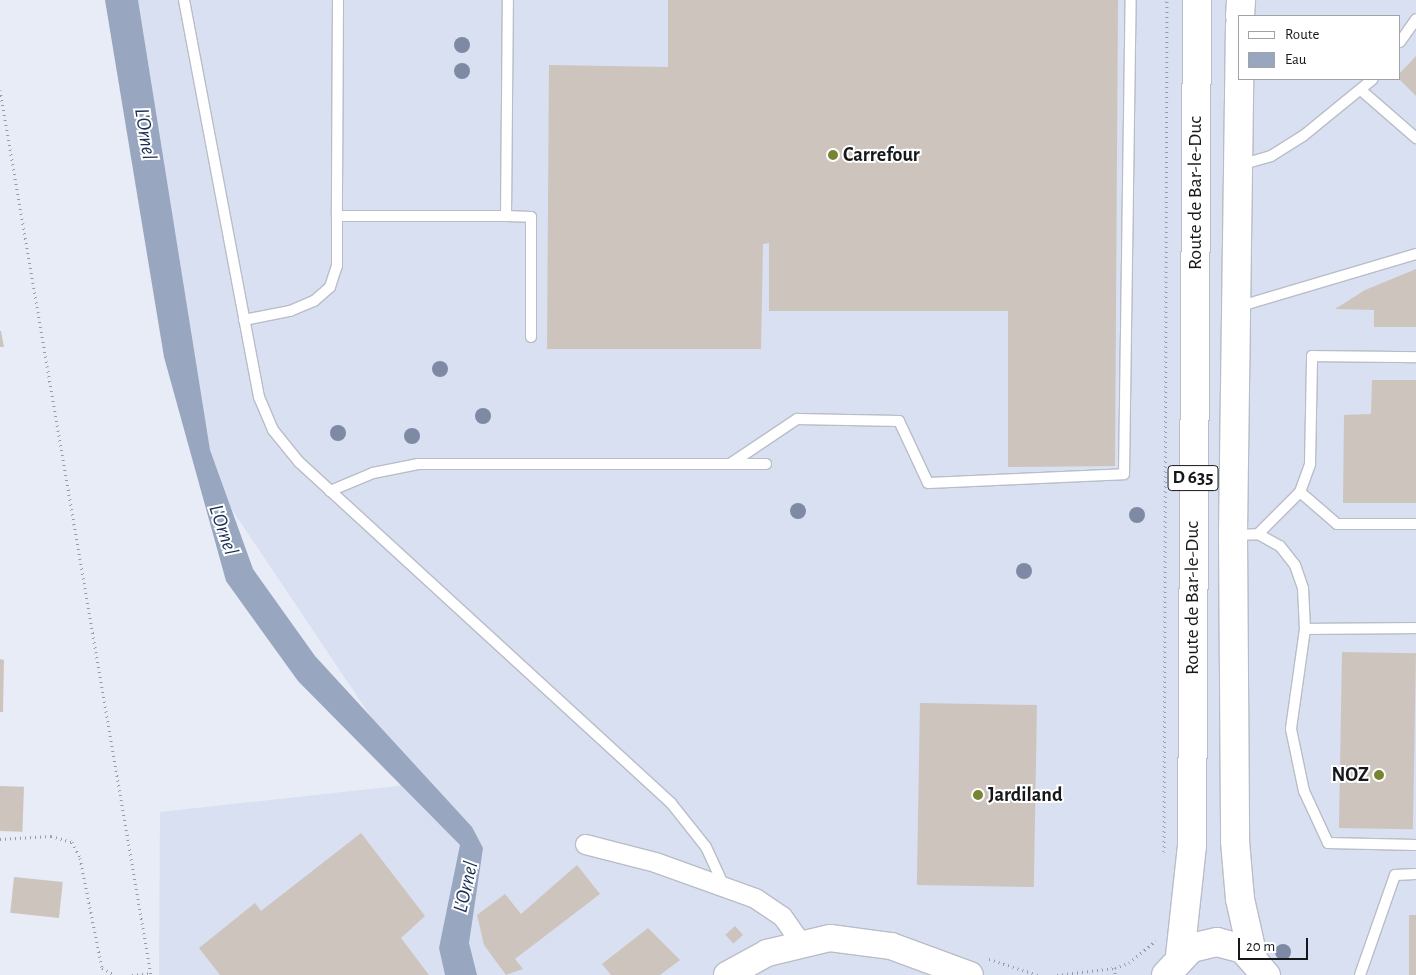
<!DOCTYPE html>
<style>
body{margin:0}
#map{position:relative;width:1416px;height:975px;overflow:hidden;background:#e7ecf6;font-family:"Alegreya Sans",sans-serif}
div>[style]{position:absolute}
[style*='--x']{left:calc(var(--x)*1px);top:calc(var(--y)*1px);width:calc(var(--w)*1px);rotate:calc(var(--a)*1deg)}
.built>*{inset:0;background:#d8e0f1}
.water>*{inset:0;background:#98a6c0}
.building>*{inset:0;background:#cdc4bd;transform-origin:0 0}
.path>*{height:3px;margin-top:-1.5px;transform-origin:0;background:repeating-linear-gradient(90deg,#979ba2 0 1px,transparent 0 5px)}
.roads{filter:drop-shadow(1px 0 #b9bdc7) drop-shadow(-1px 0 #b9bdc7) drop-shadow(0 1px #b9bdc7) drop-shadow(0 -1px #b9bdc7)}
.lane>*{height:10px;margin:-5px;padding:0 5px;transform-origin:5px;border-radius:5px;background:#fff}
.street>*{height:19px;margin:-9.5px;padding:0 9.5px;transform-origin:9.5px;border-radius:9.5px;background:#fff}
.secondary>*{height:26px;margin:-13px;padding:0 13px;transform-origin:13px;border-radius:13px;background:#fff}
.primary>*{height:28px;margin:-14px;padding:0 14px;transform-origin:14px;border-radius:14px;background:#fff}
.trees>*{width:16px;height:16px;margin:-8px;border-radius:50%;background:#7e8aa4}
.dots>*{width:14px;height:14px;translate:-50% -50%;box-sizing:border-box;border:2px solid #fff;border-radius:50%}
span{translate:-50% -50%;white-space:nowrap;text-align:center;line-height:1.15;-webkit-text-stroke:4px #fff;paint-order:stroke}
.shield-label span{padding:1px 4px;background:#fff;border:1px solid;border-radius:4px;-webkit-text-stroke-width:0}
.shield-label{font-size:19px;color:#16181b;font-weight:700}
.poi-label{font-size:20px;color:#16181b;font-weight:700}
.left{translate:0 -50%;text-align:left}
.right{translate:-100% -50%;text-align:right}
.street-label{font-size:20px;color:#16181b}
.water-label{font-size:21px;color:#1b2f53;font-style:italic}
.legend{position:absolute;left:1238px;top:15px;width:162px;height:65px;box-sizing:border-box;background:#fff;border:1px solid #a2a3a4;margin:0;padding:6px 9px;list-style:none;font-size:15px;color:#16181b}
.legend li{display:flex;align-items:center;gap:10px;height:25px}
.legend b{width:25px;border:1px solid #a2a3a4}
.scale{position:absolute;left:1238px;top:938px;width:70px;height:22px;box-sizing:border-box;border:2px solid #16181b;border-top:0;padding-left:6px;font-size:15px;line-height:18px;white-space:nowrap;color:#16181b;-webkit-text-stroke:4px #fff;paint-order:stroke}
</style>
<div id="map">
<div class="built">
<i style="clip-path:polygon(evenodd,113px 0,1416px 0,1416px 975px,159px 975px,160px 812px,416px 784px,200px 462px,113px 0,1240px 16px,1400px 16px,1400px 79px,1240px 79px,1240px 16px)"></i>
</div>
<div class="water">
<i style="clip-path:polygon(105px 0,138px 0,210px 450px,253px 569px,315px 656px,472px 827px,483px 848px,469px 943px,477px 975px,445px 975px,439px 948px,460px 845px,298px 681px,226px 581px,164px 357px)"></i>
</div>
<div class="building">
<i style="clip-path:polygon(668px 0,1118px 0,1115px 466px,1008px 467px,1008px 311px,769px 311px,769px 243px,763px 244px,761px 349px,547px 349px,549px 65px,668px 67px)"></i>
<i style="clip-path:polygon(1416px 56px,1416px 96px,1400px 80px,1400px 73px)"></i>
<i style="clip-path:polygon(1416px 269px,1416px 327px,1374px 327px,1374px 310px,1335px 309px,1365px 290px)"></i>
<i style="clip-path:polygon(0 331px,1px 331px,4px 347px,0 347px)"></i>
<i style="clip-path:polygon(1372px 380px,1416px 380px,1416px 503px,1343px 503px,1344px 415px,1371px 414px)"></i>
<i style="left:1342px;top:652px;width:74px;height:176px;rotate:1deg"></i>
<i style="clip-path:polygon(0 659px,4px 660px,3px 712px,0 712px)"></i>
<i style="left:920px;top:703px;width:117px;height:182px;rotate:1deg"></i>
<i style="left:0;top:786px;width:24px;height:45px;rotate:2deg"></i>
<i style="clip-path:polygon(361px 833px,425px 916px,401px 938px,429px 975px,220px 975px,199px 948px,255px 903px,261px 911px)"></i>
<i style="clip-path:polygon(577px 865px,600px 894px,515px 959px,523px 969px,506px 975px,484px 945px,477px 915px,505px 894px,521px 914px)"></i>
<i style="left:14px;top:877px;width:49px;height:36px;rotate:6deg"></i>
<i style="left:1409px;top:915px;width:7px;height:60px"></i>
<i style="left:735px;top:926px;width:12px;height:13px;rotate:48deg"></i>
<i style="clip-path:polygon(648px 928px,680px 960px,660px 975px,611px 975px,602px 964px)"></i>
</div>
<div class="path">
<i style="--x:0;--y:90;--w:898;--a:80.32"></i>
<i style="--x:0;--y:839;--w:51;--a:-3.4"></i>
<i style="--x:51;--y:836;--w:22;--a:16"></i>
<i style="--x:72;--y:842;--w:18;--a:63"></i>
<i style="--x:80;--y:858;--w:112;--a:78.7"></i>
<i style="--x:102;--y:968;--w:15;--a:28"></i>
<i style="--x:1164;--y:852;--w:852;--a:-89.8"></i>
<i style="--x:989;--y:959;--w:52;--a:18.1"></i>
<i style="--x:1115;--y:968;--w:7;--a:90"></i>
<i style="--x:132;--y:975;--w:18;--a:-6"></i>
<i style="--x:1057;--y:975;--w:58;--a:-6.9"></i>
<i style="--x:1115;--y:968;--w:15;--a:-20"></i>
<i style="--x:1129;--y:963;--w:35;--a:-40"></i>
</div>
<div class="roads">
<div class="lane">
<i style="--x:184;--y:0;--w:404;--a:79.3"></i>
<i style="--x:259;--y:397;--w:36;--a:67"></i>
<i style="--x:273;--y:430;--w:41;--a:50.9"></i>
<i style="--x:299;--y:462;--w:505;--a:42.51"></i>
<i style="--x:671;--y:803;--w:56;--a:51.5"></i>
<i style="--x:706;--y:847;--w:43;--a:65.2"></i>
<i style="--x:338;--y:0;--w:216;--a:90.3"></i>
<i style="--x:337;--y:216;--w:169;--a:0"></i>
<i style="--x:506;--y:216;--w:216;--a:-89.5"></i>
<i style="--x:1400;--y:42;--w:28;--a:-55"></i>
<i style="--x:1362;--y:91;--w:72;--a:41"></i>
<i style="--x:1240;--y:165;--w:32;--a:-16"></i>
<i style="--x:1271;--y:156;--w:38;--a:-32"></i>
<i style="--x:1303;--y:136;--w:90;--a:-39.2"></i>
<i style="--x:506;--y:216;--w:25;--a:2"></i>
<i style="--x:531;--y:217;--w:120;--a:90"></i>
<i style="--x:1237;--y:307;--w:187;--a:-16.5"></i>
<i style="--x:244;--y:320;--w:47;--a:-11.1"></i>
<i style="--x:290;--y:311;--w:26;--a:-23"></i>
<i style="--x:314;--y:301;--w:21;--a:-41"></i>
<i style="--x:330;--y:287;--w:22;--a:-72"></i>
<i style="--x:337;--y:266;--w:50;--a:-90"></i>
<i style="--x:730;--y:464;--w:81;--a:-33.9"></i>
<i style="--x:797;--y:419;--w:102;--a:1.1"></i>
<i style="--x:899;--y:421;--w:68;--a:64.9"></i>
<i style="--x:928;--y:483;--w:196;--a:-2.6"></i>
<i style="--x:1124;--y:474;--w:474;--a:-89.2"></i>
<i style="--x:330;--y:491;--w:47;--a:-22.7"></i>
<i style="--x:373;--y:473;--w:46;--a:-11.3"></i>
<i style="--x:418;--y:464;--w:348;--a:0"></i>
<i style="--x:1300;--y:492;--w:49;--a:40.9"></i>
<i style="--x:1337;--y:524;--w:79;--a:0"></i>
<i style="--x:1258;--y:534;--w:25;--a:29"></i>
<i style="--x:1280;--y:546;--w:24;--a:52"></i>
<i style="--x:1295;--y:565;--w:24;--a:71"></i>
<i style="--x:1303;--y:588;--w:41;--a:87.2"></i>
<i style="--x:1305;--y:629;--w:101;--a:98"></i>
<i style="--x:1291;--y:729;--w:63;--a:78.2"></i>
<i style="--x:1304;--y:791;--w:57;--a:65.2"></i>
<i style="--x:1328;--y:843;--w:88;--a:1.3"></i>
<i style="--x:1234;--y:535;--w:24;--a:-2"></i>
<i style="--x:1258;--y:534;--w:59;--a:-45"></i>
<i style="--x:1300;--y:492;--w:30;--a:-70"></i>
<i style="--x:1310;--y:464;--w:108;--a:-88.9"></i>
<i style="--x:1312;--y:356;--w:104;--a:0.6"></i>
<i style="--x:1305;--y:629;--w:111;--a:-0.5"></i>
<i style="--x:1360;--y:975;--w:106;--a:-70.7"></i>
<i style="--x:1395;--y:875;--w:21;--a:-3"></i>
</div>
<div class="street">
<i style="--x:585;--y:844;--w:72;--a:14.4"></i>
<i style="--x:655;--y:862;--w:106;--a:19.8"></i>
<i style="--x:755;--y:898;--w:32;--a:34"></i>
<i style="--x:782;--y:916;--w:32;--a:55"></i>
</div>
<div class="secondary">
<i style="--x:727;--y:975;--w:46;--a:-28.8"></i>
<i style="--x:767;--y:953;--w:65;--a:-13.4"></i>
<i style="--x:830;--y:938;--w:62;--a:7.5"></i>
<i style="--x:891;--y:946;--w:84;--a:20.2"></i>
</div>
<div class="primary">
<i style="--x:1240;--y:16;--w:16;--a:-86"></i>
<i style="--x:1240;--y:25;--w:510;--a:90.79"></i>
<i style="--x:1233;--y:535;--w:306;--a:89.6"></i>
<i style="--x:1235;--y:841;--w:58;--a:85.1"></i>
<i style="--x:1240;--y:899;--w:59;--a:77.4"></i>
<i style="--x:1180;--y:956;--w:112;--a:-83.8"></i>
<i style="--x:1192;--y:845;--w:845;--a:-89.66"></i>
<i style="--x:1166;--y:975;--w:37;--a:-47"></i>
<i style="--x:1191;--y:948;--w:27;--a:-13"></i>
<i style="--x:1217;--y:942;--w:27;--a:15"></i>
<i style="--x:1243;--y:949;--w:35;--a:49"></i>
</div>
</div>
<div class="trees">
<i style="left:462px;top:45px"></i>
<i style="left:462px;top:71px"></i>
<i style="left:440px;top:369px"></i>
<i style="left:483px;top:416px"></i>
<i style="left:338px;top:433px"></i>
<i style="left:412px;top:436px"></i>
<i style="left:798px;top:511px"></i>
<i style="left:1137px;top:515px"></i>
<i style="left:1024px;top:571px"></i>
<i style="left:1283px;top:952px"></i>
</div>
<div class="dots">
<i style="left:833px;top:155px;background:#768533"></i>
<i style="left:1379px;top:775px;background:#768533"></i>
<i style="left:978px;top:795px;background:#768533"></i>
</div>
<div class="shield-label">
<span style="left:1193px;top:478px">D 635</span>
</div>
<div class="poi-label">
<span class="left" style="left:843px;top:155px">Carrefour</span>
<span class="right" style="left:1369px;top:775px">NOZ</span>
<span class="left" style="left:988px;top:795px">Jardiland</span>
</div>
<div class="street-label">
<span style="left:1195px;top:193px;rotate:-90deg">Route de Bar-le-Duc</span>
<span style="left:1192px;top:598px;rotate:-90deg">Route de Bar-le-Duc</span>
</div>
<div class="water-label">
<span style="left:145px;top:134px;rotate:81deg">L'Ornel</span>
<span style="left:223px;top:530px;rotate:71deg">L'Ornel</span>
<span style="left:466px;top:887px;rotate:-77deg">L'Ornel</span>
</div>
<ul class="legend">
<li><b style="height:6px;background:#fff"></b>Route</li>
<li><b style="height:14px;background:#98a6c0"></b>Eau</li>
</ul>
<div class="scale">20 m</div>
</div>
